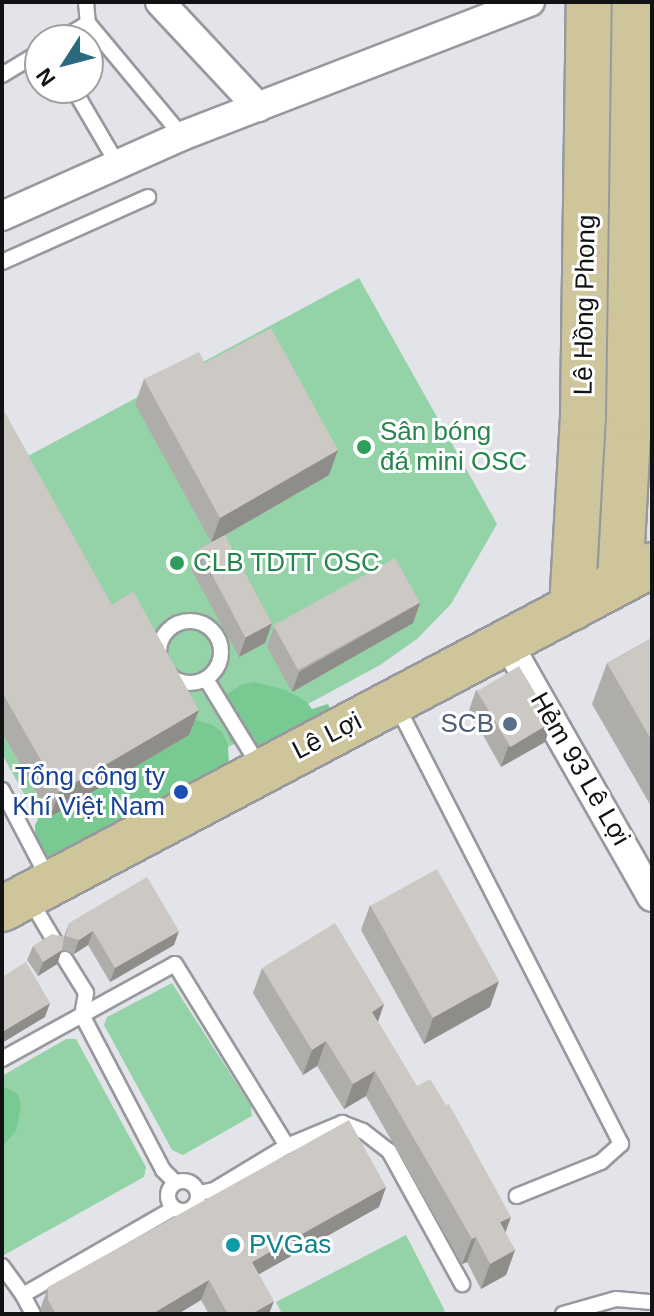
<!DOCTYPE html>
<meta charset="utf-8">
<style>
body{margin:0}
#map{position:relative;width:654px;height:1316px;overflow:hidden;background:#e2e4e9;font-family:Arial,sans-serif}
div>[style]{position:absolute}
[style*='--x']{left:calc(var(--x)*1px);top:calc(var(--y)*1px);width:calc(var(--w)*1px);rotate:calc(var(--a)*1deg)}
.green>*{inset:0;background:#94d3a7}
.forest>*{inset:0;background:#78c992}
.roads{filter:drop-shadow(2px 0 #97999e) drop-shadow(-2px 0 #97999e) drop-shadow(0 2px #97999e) drop-shadow(0 -2px #97999e)}
.lane>*{height:14px;margin:-7px;padding:0 7px;transform-origin:7px;border-radius:7px;background:#fff}
.lane>.ring{margin:-7px;padding:0;box-sizing:content-box;background:none;border:14px solid #fff;border-radius:50%}
.street>*{height:28px;margin:-14px;padding:0 14px;transform-origin:14px;border-radius:14px;background:#fff}
.primary>*{height:44px;margin:-22px;padding:0 22px;transform-origin:22px;border-radius:22px;background:#cec59a}
.wall>*{inset:0;background:#afada9}
.shaded-wall>*{inset:0;background:#8f8d89}
.building>*{inset:0;background:#ccc9c4;transform-origin:0 0}
.dots>*{width:22px;height:22px;translate:-50% -50%;box-sizing:border-box;border:4px solid #fff;border-radius:50%}
span{translate:-50% -50%;white-space:nowrap;text-align:center;line-height:1.15;-webkit-text-stroke:6px #fff;paint-order:stroke}
.street-label{font-size:26px;color:#111214}
.leisure-label{font-size:26px;color:#27864d}
.left{translate:0 -50%;text-align:left}
.service-label{font-size:26px;color:#4e5e75}
.right{translate:-100% -50%;text-align:right}
.transit-label{font-size:26px;color:#164399}
.culture-label{font-size:26px;color:#0d838f}
.frame{position:absolute;inset:0;border:4px solid #111214;pointer-events:none}
.north{position:absolute;left:24px;top:24px;width:80px;height:80px;box-sizing:border-box;background:#fff;border:2px solid #a0a0a1;border-radius:50%;rotate:234deg;font-size:22px;font-weight:700;line-height:32px;text-align:center;color:#111214}
.north::after{content:'';display:block;margin:auto;width:28px;height:36px;background:#2a6a7e;clip-path:polygon(50% 0,100% 100%,50% 72%,0 100%)}
</style>
<div id="map">
<div class="green">
<i style="clip-path:polygon(359px 278px,497px 524px,451px 604px,417px 639px,380px 665px,51px 843px,2px 754px,2px 733px,50px 817px,102px 630px,2px 470px)"></i>
<i style="clip-path:polygon(172px 983px,251px 1106px,252px 1116px,183px 1155px,172px 1150px,104px 1025px,107px 1017px)"></i>
<i style="clip-path:polygon(66px 1039px,76px 1039px,146px 1167px,144px 1177px,4px 1255px,2px 1076px)"></i>
<i style="clip-path:polygon(406px 1235px,445px 1311px,438px 1314px,282px 1314px,276px 1302px)"></i>
</div>
<div class="forest">
<i style="clip-path:polygon(254px 682px,283px 689px,306px 701px,312px 709px,328px 704px,333px 716px,249px 760px,230px 740px,224px 725px,222px 704px,224px 696px,241px 685px)"></i>
<i style="clip-path:polygon(191px 719px,211px 724px,222px 732px,228px 745px,229px 765px,37px 880px,35px 825px,40px 816px,175px 744px,175px 729px)"></i>
<i style="clip-path:polygon(2px 1086px,18px 1094px,21px 1106px,16px 1131px,2px 1147px)"></i>
</div>
<div class="roads">
<div class="lane">
<i style="--x:86;--y:2;--w:21;--a:85"></i>
<i style="--x:88;--y:23;--w:147;--a:50.2"></i>
<i style="--x:60;--y:40;--w:33;--a:-31"></i>
<i style="--x:2;--y:75;--w:44;--a:-31.2"></i>
<i style="--x:73;--y:88;--w:89;--a:59.7"></i>
<i style="--x:2;--y:262;--w:160;--a:-24"></i>
<i class="ring" style="left:159px;top:621px;width:48px;height:48px"></i>
<i style="--x:206;--y:679;--w:103;--a:58.5"></i>
<i style="--x:397;--y:706;--w:492;--a:62.9"></i>
<i style="--x:621;--y:1144;--w:27;--a:138"></i>
<i style="--x:601;--y:1162;--w:91;--a:158"></i>
<i style="--x:2;--y:790;--w:99;--a:62.4"></i>
<i style="--x:29;--y:898;--w:51;--a:59.4"></i>
<i style="--x:65;--y:959;--w:40;--a:58"></i>
<i style="--x:86;--y:993;--w:22;--a:100"></i>
<i style="--x:82;--y:1015;--w:175;--a:62.4"></i>
<i style="--x:163;--y:1170;--w:17;--a:45"></i>
<i style="--x:2;--y:1059;--w:197;--a:-28.8"></i>
<i style="--x:175;--y:964;--w:214;--a:58.4"></i>
<i class="ring" style="left:168px;top:1181px;width:16px;height:16px"></i>
<i style="--x:199;--y:1193;--w:15;--a:-11"></i>
<i style="--x:214;--y:1190;--w:85;--a:-31.1"></i>
<i style="--x:287;--y:1146;--w:60;--a:-22.7"></i>
<i style="--x:342;--y:1123;--w:22;--a:21"></i>
<i style="--x:363;--y:1131;--w:33;--a:38"></i>
<i style="--x:389;--y:1151;--w:152;--a:61.2"></i>
<i style="--x:2;--y:1266;--w:36;--a:54"></i>
<i style="--x:33;--y:1314;--w:21;--a:-118"></i>
<i style="--x:23;--y:1295;--w:174;--a:-29.9"></i>
<i style="--x:563;--y:1314;--w:55;--a:-15.8"></i>
<i style="--x:616;--y:1299;--w:36;--a:5"></i>
</div>
<div class="street">
<i style="--x:160;--y:2;--w:144;--a:47"></i>
<i style="--x:2;--y:216;--w:197;--a:-24"></i>
<i style="--x:182;--y:136;--w:373;--a:-21.1"></i>
<i style="--x:507;--y:642;--w:293;--a:60.4"></i>
</div>
<div class="primary">
<i style="--x:620;--y:582;--w:167;--a:-86.9"></i>
<i style="--x:629;--y:415;--w:413;--a:-89.2"></i>
<i style="--x:572;--y:608;--w:191;--a:-86.7"></i>
<i style="--x:583;--y:417;--w:415;--a:-89.2"></i>
<i style="--x:2;--y:909;--w:735;--a:-27.89"></i>
</div>
</div>
<div class="wall">
<i style="clip-path:polygon(205px 363px,329px 475px,225px 535px,272px 623px,265px 643px,239px 657px,191px 569px,198px 549px,211px 542px,135px 404px,144px 379px)"></i>
<i style="clip-path:polygon(2px 408px,112px 605px,199px 710px,189px 735px,50px 817px,2px 733px)"></i>
<i style="clip-path:polygon(420px 603px,413px 623px,292px 692px,267px 647px,274px 627px)"></i>
<i style="clip-path:polygon(652px 638px,652px 808px,592px 704px,607px 663px)"></i>
<i style="clip-path:polygon(476px 690px,552px 722px,545px 742px,501px 767px,469px 710px)"></i>
<i style="clip-path:polygon(370px 905px,490px 1007px,424px 1044px,361px 930px)"></i>
<i style="clip-path:polygon(69px 923px,174px 945px,110px 982px,88px 945px,74px 954px,62px 950px,57px 964px,38px 976px,27px 960px,33px 946px,64px 937px)"></i>
<i style="clip-path:polygon(262px 968px,384px 1004px,378px 1022px,515px 1250px,506px 1275px,481px 1289px,467px 1262px,462px 1264px,366px 1096px,344px 1109px,317px 1066px,303px 1075px,253px 993px)"></i>
<i style="clip-path:polygon(386px 1187px,379px 1207px,259px 1274px,269px 1314px,209px 1314px,201px 1300px,178px 1314px,41px 1314px,41px 1307px,48px 1287px)"></i>
</div>
<div class="shaded-wall">
<i style="clip-path:polygon(338px 450px,329px 475px,211px 543px,220px 518px)"></i>
<i style="clip-path:polygon(420px 603px,413px 623px,292px 692px,299px 672px)"></i>
<i style="clip-path:polygon(272px 623px,265px 643px,239px 657px,246px 637px)"></i>
<i style="clip-path:polygon(199px 710px,189px 735px,50px 817px,59px 792px)"></i>
<i style="clip-path:polygon(552px 722px,545px 742px,501px 767px,508px 747px)"></i>
<i style="clip-path:polygon(93px 931px,88px 945px,74px 954px,79px 940px)"></i>
<i style="clip-path:polygon(179px 931px,174px 945px,110px 982px,115px 968px)"></i>
<i style="clip-path:polygon(62px 950px,57px 964px,38px 976px,43px 962px)"></i>
<i style="clip-path:polygon(499px 981px,490px 1007px,424px 1044px,433px 1018px)"></i>
<i style="clip-path:polygon(50px 1003px,45px 1017px,2px 1043px,2px 1032px)"></i>
<i style="clip-path:polygon(384px 1004px,375px 1029px,372px 1012px)"></i>
<i style="clip-path:polygon(326px 1041px,317px 1066px,303px 1075px,312px 1050px)"></i>
<i style="clip-path:polygon(375px 1071px,366px 1096px,344px 1109px,353px 1084px)"></i>
<i style="clip-path:polygon(386px 1187px,379px 1207px,245px 1282px,252px 1262px)"></i>
<i style="clip-path:polygon(511px 1217px,502px 1242px,500px 1222px)"></i>
<i style="clip-path:polygon(476px 1237px,467px 1262px,462px 1264px,472px 1239px)"></i>
<i style="clip-path:polygon(515px 1250px,506px 1275px,481px 1289px,490px 1264px)"></i>
<i style="clip-path:polygon(209px 1280px,201px 1300px,178px 1314px,152px 1314px)"></i>
<i style="clip-path:polygon(274px 1301px,269px 1314px,252px 1314px)"></i>
</div>
<div class="building">
<i style="clip-path:polygon(271px 328px,338px 450px,220px 518px,144px 379px,199px 352px,205px 363px)"></i>
<i style="clip-path:polygon(2px 408px,112px 605px,133px 591px,199px 710px,59px 792px,2px 692px)"></i>
<i style="left:225px;top:535px;width:100px;height:30px;rotate:62deg"></i>
<i style="left:395px;top:558px;width:51px;height:139px;rotate:61deg"></i>
<i style="clip-path:polygon(652px 638px,652px 741px,607px 663px)"></i>
<i style="left:519px;top:666px;width:65px;height:49px;rotate:59deg"></i>
<i style="left:437px;top:869px;width:128px;height:76px;rotate:61deg"></i>
<i style="clip-path:polygon(147px 877px,179px 931px,115px 968px,93px 931px,79px 940px,66px 936px,69px 923px)"></i>
<i style="clip-path:polygon(335px 923px,384px 1004px,372px 1012px,417px 1086px,430px 1079px,446px 1105px,449px 1104px,511px 1217px,500px 1222px,515px 1250px,490px 1264px,476px 1237px,472px 1239px,375px 1071px,353px 1084px,326px 1041px,312px 1050px,262px 968px)"></i>
<i style="clip-path:polygon(52px 934px,64px 937px,62px 950px,43px 962px,33px 946px)"></i>
<i style="clip-path:polygon(26px 962px,50px 1003px,2px 1032px,2px 977px)"></i>
<i style="clip-path:polygon(349px 1120px,386px 1187px,252px 1262px,274px 1301px,252px 1314px,228px 1314px,209px 1280px,152px 1314px,56px 1314px,48px 1300px,48px 1287px)"></i>
</div>
<div class="dots">
<i style="left:364px;top:447px;background:#2e9e5b"></i>
<i style="left:177px;top:563px;background:#2e9e5b"></i>
<i style="left:510px;top:724px;background:#5c6f8a"></i>
<i style="left:181px;top:792px;background:#1a4fb4"></i>
<i style="left:233px;top:1245px;background:#0f9aa8"></i>
</div>
<div class="street-label">
<span style="left:585px;top:305px;rotate:-89deg">Lê Hồng Phong</span>
<span style="left:327px;top:736px;rotate:-27deg">Lê Lợi</span>
<span style="left:580px;top:769px;rotate:60deg">Hẻm 93 Lê Lợi</span>
</div>
<div class="leisure-label">
<span class="left" style="left:380px;top:447px">Sân bóng<br>đá mini OSC</span>
<span class="left" style="left:193px;top:563px">CLB TDTT OSC</span>
</div>
<div class="service-label">
<span class="right" style="left:494px;top:724px">SCB</span>
</div>
<div class="transit-label">
<span class="right" style="left:165px;top:792px">Tổng công ty<br>Khí Việt Nam</span>
</div>
<div class="culture-label">
<span class="left" style="left:249px;top:1245px">PVGas</span>
</div>
<div class="frame"></div>
<div class="north">N</div>
</div>
